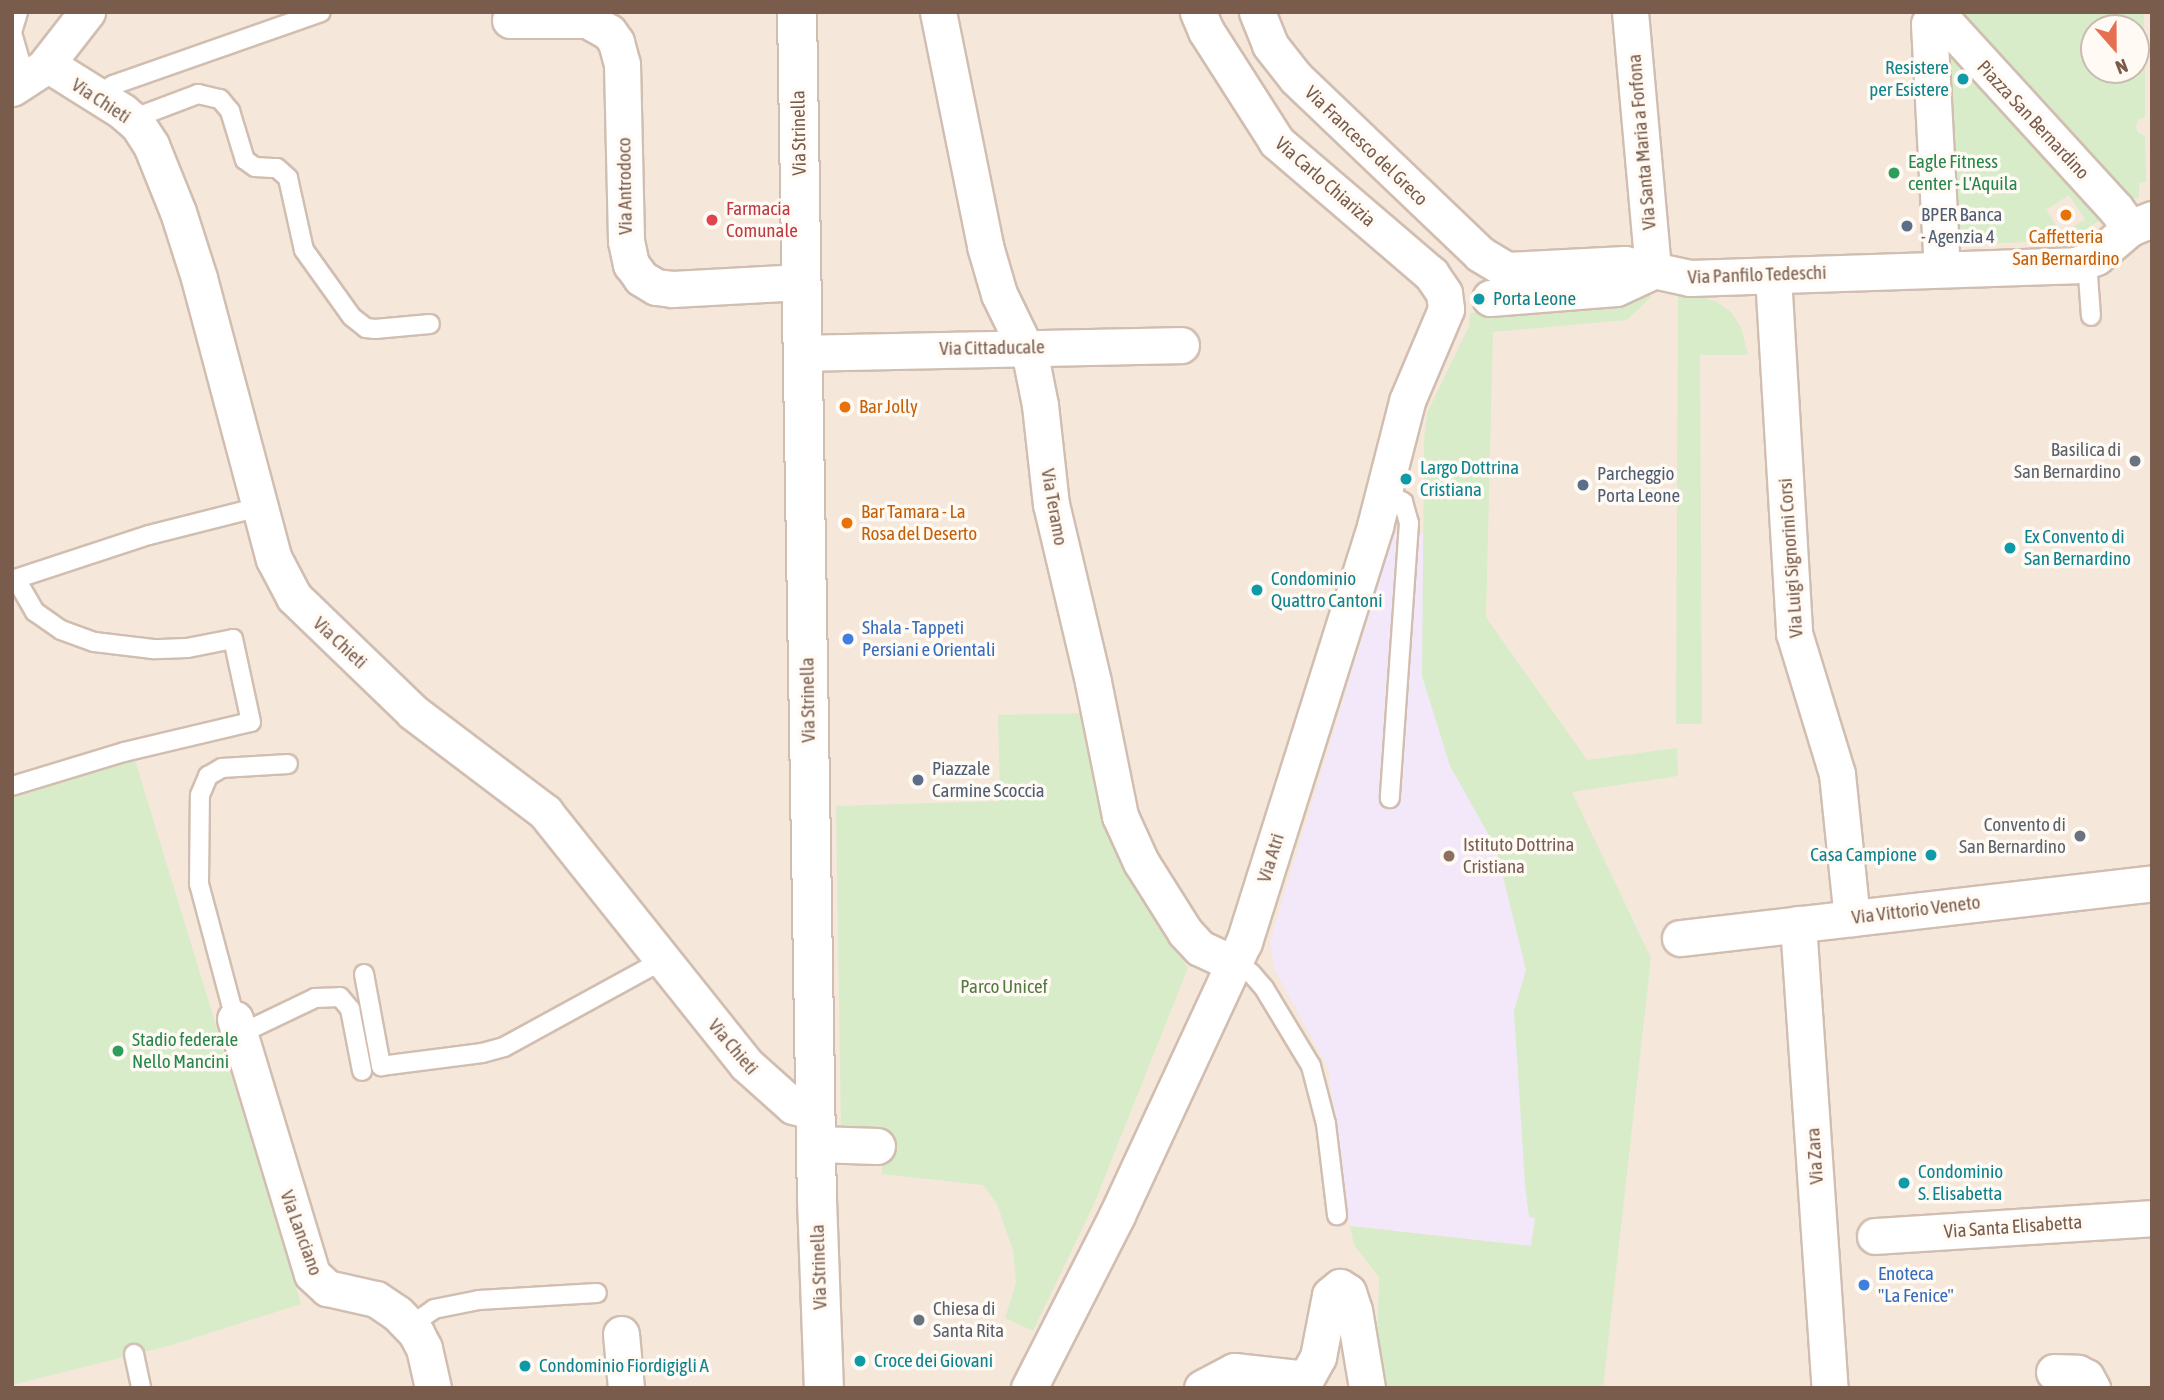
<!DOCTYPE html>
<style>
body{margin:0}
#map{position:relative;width:2164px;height:1400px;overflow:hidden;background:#fdf6ec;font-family:"Asap Condensed",sans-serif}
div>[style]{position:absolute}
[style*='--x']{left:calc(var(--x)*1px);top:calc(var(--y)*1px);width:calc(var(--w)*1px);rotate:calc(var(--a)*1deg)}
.residential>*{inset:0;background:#f5e8da}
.education>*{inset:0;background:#f3e8fa}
.green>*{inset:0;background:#d8ecc9}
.roads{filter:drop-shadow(2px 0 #d1beb0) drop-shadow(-2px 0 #d1beb0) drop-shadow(0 2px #d1beb0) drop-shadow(0 -2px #d1beb0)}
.service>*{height:18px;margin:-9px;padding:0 9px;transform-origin:9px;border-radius:9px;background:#fff}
.minor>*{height:35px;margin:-17.5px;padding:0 17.5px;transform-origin:17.5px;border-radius:17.5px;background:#fff}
.secondary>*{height:38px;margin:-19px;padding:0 19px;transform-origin:19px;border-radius:19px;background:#fff}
.dots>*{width:19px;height:19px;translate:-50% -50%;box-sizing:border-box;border:4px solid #fffaf3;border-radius:50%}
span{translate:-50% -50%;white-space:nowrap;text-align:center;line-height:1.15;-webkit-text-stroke:7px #fffaf3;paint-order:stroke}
.culture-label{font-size:19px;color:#0d838f}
.right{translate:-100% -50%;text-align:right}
.left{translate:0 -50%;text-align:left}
.street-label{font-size:19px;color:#7a5c4d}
.leisure-label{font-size:19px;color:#27864d}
.health-label{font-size:19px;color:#be3a42}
.service-label{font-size:19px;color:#4e5e75}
.food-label{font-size:19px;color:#c56008}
.worship-label{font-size:19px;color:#5b616d}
.shop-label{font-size:19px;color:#366cbe}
.education-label{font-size:19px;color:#785e54}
.park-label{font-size:19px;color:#537a41}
.frame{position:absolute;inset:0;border:14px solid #7a5c4d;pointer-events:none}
.north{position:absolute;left:2080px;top:14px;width:70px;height:70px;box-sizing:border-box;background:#fffaf3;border:2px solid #cabbb1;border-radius:50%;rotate:159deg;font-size:19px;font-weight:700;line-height:28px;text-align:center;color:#7a5c4d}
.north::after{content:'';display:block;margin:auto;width:24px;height:32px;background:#e76f51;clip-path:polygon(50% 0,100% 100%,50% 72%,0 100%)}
</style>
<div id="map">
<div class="residential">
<i style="clip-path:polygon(evenodd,12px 12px,2152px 12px,2152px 1388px,12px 1388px,12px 12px,2094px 28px,2136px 28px,2136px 70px,2094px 70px,2094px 28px)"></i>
</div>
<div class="education">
<i style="clip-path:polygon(1394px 533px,1456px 534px,1454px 617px,1634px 921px,1651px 958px,1616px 1255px,1350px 1226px,1328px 1068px,1275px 970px,1270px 941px)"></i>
</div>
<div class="green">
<i style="clip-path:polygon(1944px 12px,2144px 12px,2144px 35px,2136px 40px,2136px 28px,2094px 28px,2094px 70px,2136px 70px,2136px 48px,2145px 53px,2145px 117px,2138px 120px,2136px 126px,2137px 132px,2145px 136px,2146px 182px,2139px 183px,2139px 198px,2113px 200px)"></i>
<i style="clip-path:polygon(evenodd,1938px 27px,2106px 214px,2099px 221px,2072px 237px,2054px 241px,1950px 245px,1938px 27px,2069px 195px,2085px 219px,2062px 234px,2046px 210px,2069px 195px)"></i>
<i style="clip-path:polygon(1678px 295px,1699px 296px,1717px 302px,1731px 312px,1741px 327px,1748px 355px,1700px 355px,1702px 724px,1676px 724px)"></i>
<i style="clip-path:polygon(1652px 296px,1627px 320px,1493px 332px,1486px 617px,1587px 760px,1677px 748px,1678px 776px,1572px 792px,1651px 958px,1603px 1388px,1381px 1388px,1377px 1356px,1379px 1277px,1354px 1245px,1350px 1226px,1531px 1246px,1535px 1218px,1529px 1217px,1525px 1184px,1514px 1011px,1526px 970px,1496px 848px,1450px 766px,1422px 676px,1424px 440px,1427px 413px,1469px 326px,1470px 313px)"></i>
<i style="clip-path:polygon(1091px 713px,1130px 872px,1146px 906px,1188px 968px,1094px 1204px,1033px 1331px,1005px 1318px,1016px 1283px,1013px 1251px,997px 1204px,983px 1185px,882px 1174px,883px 1133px,841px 1131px,836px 806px,1000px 801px,998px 715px)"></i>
<i style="clip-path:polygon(135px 760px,301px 1304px,172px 1345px,12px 1385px,12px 798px)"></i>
</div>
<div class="roads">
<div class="service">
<i style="--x:12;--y:32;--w:21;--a:-73"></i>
<i style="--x:12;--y:33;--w:50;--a:73.7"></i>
<i style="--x:96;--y:95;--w:20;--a:-30"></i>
<i style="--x:113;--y:85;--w:220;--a:-19.3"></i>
<i style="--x:132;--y:119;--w:71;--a:-20.7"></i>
<i style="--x:198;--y:94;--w:23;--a:13"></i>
<i style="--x:220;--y:99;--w:16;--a:50"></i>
<i style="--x:230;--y:111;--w:51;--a:73"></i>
<i style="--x:245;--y:160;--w:12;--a:35"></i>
<i style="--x:255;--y:167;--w:22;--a:3"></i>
<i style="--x:277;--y:168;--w:15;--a:42"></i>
<i style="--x:288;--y:178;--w:74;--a:77.5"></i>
<i style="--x:304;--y:250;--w:82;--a:54.4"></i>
<i style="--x:352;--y:317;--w:18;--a:38"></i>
<i style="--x:366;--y:328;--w:9;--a:6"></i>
<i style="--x:375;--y:329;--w:55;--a:-5.2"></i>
<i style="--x:2087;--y:262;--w:54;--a:85.8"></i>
<i style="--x:1385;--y:492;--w:21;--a:29"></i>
<i style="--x:1403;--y:502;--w:22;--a:74"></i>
<i style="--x:1409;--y:523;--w:276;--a:94"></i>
<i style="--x:12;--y:580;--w:144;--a:-18.2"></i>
<i style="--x:149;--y:535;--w:114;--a:-14.2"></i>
<i style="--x:12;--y:786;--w:117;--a:-16.9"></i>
<i style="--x:124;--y:752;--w:130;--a:-13.3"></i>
<i style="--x:251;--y:722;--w:85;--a:-102.2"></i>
<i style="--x:233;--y:639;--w:47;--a:168.9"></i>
<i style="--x:187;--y:648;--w:34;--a:178"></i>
<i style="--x:153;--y:649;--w:59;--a:-173.2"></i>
<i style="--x:94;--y:642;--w:35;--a:-160"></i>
<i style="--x:61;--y:630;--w:32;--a:-145"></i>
<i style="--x:35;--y:612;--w:38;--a:-120"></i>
<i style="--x:1235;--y:964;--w:18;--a:29"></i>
<i style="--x:1251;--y:973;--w:20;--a:49"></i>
<i style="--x:1264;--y:988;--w:91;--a:58.9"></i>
<i style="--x:1311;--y:1066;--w:60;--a:75.5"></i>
<i style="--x:1326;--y:1124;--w:92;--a:83.1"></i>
<i style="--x:364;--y:974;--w:94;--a:79.5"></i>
<i style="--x:381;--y:1066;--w:102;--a:-7.3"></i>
<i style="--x:482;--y:1053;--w:23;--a:-15"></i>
<i style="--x:504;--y:1047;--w:183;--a:-28.7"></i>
<i style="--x:235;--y:1019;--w:140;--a:-104.9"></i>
<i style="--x:199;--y:884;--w:89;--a:-89.4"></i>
<i style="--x:200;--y:795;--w:21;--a:-67"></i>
<i style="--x:208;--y:776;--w:16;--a:-30"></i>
<i style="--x:222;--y:768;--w:66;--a:-3.5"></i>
<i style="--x:240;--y:1034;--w:83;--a:-25.6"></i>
<i style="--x:315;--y:998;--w:25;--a:-2"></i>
<i style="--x:340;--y:997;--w:16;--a:50"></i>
<i style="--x:350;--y:1009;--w:63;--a:79"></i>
<i style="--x:410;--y:1326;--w:29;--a:-35"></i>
<i style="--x:434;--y:1309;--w:46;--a:-11.3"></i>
<i style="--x:479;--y:1300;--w:118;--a:-3.4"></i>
<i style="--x:134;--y:1354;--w:35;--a:78"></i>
</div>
<div class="minor">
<i style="--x:938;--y:12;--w:239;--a:78.6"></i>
<i style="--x:985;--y:246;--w:50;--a:73.7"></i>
<i style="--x:999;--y:294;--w:73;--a:64.1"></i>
<i style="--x:1031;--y:360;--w:46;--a:78.7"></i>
<i style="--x:1040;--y:405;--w:100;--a:83.7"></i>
<i style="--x:1051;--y:504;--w:183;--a:76.7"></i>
<i style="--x:1093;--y:682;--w:137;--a:78.6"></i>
<i style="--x:1120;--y:816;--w:51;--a:65.5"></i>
<i style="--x:1141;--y:862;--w:83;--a:57.8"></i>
<i style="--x:1185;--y:932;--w:22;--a:47"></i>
<i style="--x:1200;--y:948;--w:38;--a:25"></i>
<i style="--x:1257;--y:12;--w:35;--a:68"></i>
<i style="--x:1270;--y:45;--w:42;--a:51.8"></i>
<i style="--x:1296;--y:78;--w:255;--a:43.7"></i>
<i style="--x:1480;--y:254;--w:31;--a:31"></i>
<i style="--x:1507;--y:270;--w:118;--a:-2.9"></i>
<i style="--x:1625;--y:264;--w:66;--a:12.2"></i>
<i style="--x:1690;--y:278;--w:386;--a:-1.9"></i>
<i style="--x:2076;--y:265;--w:22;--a:-22"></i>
<i style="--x:2096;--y:257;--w:45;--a:-40.5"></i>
<i style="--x:2130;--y:228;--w:24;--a:-22"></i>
<i style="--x:1630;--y:12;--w:260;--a:84.9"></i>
<i style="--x:1935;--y:12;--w:13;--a:117"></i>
<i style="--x:1929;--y:24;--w:245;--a:87"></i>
<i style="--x:1936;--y:12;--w:267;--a:47.6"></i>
<i style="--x:2116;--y:209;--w:24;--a:54"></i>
<i style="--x:510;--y:20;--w:77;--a:0"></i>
<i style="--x:587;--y:20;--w:25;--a:29"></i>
<i style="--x:609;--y:32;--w:12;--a:55"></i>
<i style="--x:616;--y:42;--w:23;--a:75"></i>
<i style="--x:622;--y:64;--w:177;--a:88.7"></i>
<i style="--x:626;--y:241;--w:24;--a:78"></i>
<i style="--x:631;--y:264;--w:17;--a:54"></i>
<i style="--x:641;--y:278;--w:17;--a:31"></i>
<i style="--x:656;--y:287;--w:16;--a:7"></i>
<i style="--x:672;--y:289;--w:130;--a:-3.1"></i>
<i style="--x:47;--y:64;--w:89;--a:32.1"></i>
<i style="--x:122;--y:111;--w:21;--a:41"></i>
<i style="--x:138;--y:125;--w:24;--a:57"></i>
<i style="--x:151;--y:145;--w:72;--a:68.1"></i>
<i style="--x:178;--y:212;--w:69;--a:72.3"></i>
<i style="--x:199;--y:278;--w:291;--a:75.1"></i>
<i style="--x:274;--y:559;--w:43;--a:62.2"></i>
<i style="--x:294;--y:597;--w:165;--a:44"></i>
<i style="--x:413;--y:712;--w:166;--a:37.1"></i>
<i style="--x:545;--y:812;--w:322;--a:51.4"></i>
<i style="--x:746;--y:1064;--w:63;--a:41.8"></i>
<i style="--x:793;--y:1106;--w:23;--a:15"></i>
<i style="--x:12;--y:88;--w:38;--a:-33"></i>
<i style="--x:44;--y:67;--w:70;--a:-52"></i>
<i style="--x:1773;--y:276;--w:358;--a:86.6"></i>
<i style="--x:1794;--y:633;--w:147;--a:73"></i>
<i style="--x:1837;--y:774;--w:145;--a:84.1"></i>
<i style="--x:1490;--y:298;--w:126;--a:-4.5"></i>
<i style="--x:1616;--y:288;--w:41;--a:-24.7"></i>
<i style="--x:803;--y:353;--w:378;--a:-1.2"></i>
<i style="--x:1798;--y:924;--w:465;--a:86.1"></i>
<i style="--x:1680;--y:938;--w:475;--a:-6.6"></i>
<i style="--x:235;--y:1019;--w:266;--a:73.2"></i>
<i style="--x:312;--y:1274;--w:21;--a:43"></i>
<i style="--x:327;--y:1288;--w:50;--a:12.7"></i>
<i style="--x:376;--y:1299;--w:25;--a:34"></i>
<i style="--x:397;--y:1313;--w:28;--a:46"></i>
<i style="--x:416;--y:1333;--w:17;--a:62"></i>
<i style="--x:424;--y:1348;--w:41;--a:77.3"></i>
<i style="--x:816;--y:1144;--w:61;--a:1.9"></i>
<i style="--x:1875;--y:1236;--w:278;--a:-3.7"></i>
<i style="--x:621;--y:1334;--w:54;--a:84.7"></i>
<i style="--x:2054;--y:1372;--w:24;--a:2"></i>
<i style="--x:2078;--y:1373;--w:9;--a:27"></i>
<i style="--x:2086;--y:1377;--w:13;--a:61"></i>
<i style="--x:1029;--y:1388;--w:194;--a:-63"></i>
<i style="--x:1117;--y:1215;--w:301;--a:-65.1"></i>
<i style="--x:1244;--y:942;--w:436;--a:-72.5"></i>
<i style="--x:1375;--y:526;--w:129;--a:-75.6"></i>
<i style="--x:1407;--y:401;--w:100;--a:-67"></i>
<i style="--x:1446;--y:309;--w:16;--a:-97"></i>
<i style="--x:1444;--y:293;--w:23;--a:-124"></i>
<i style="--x:1431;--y:274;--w:203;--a:-139.4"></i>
<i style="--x:1277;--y:142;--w:132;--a:-122.6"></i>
<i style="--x:1206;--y:31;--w:21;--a:-113"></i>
<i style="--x:1202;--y:1388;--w:36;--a:-28"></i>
<i style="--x:1234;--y:1371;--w:64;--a:6.2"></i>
<i style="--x:1298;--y:1378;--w:10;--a:-17"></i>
<i style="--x:1308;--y:1375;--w:21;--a:-61"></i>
<i style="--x:1318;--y:1357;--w:63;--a:-79"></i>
<i style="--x:1330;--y:1295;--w:13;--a:-39"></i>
<i style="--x:1340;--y:1287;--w:9;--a:32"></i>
<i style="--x:1348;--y:1292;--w:19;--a:72"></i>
<i style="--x:1354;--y:1310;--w:79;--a:80.5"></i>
</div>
<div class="secondary">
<i style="--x:797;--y:12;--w:1188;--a:89.04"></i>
<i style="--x:817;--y:1200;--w:188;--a:87.9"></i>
</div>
</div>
<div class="dots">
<i style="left:1963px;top:79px;background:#0f9aa8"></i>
<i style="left:1894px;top:173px;background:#2e9e5b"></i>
<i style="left:2066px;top:215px;background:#e8710a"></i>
<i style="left:712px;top:220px;background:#e0444e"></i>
<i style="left:1907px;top:226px;background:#5c6f8a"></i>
<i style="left:1479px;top:299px;background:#0f9aa8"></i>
<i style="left:845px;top:407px;background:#e8710a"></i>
<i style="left:2135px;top:461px;background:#6b7280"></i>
<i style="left:1406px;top:479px;background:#0f9aa8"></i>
<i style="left:1583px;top:485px;background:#5c6f8a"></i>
<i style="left:847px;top:523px;background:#e8710a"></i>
<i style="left:2010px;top:548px;background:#0f9aa8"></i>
<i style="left:1257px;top:590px;background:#0f9aa8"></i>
<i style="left:848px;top:639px;background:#3f7fe0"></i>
<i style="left:918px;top:780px;background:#5c6f8a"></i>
<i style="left:2080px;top:836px;background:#6b7280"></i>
<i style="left:1931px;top:855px;background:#0f9aa8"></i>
<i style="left:1449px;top:856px;background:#8d6e63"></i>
<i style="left:118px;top:1051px;background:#2e9e5b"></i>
<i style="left:1904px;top:1183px;background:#0f9aa8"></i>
<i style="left:1864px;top:1285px;background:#3f7fe0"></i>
<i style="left:919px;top:1320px;background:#6b7280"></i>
<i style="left:860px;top:1361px;background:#0f9aa8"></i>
<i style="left:525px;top:1366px;background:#0f9aa8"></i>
</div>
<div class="culture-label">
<span class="right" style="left:1949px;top:79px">Resistere<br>per Esistere</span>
<span class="left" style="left:1493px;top:299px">Porta Leone</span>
<span class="left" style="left:1420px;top:479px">Largo Dottrina<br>Cristiana</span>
<span class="left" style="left:2024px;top:548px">Ex Convento di<br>San Bernardino</span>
<span class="left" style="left:1271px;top:590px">Condominio<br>Quattro Cantoni</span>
<span class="right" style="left:1917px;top:855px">Casa Campione</span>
<span class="left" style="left:1918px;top:1183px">Condominio<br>S. Elisabetta</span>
<span class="left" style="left:874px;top:1361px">Croce dei Giovani</span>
<span class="left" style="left:539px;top:1366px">Condominio Fiordigigli A</span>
</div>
<div class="street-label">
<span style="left:101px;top:101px;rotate:33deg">Via Chieti</span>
<span style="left:2033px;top:120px;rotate:47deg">Piazza San Bernardino</span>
<span style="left:799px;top:133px;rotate:-91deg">Via Strinella</span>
<span style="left:1642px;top:142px;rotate:-95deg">Via Santa Maria a Forfona</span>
<span style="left:1366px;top:146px;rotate:44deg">Via Francesco del Greco</span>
<span style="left:1325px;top:182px;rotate:41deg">Via Carlo Chiarizia</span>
<span style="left:625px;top:186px;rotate:-91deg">Via Antrodoco</span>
<span style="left:1757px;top:275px;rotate:-2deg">Via Panfilo Tedeschi</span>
<span style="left:992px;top:348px;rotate:-1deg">Via Cittaducale</span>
<span style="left:1054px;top:507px;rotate:80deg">Via Teramo</span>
<span style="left:1791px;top:558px;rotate:-94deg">Via Luigi Signorini Corsi</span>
<span style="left:340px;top:643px;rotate:43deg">Via Chieti</span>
<span style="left:808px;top:700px;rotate:-91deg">Via Strinella</span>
<span style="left:1271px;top:858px;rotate:-73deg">Via Atri</span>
<span style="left:1916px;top:910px;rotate:-7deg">Via Vittorio Veneto</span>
<span style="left:733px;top:1047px;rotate:50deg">Via Chieti</span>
<span style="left:1815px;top:1156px;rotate:-94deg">Via Zara</span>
<span style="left:2013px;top:1227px;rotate:-4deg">Via Santa Elisabetta</span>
<span style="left:301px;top:1233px;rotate:70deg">Via Lanciano</span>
<span style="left:819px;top:1267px;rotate:-92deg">Via Strinella</span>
</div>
<div class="leisure-label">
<span class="left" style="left:1908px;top:173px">Eagle Fitness<br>center - L'Aquila</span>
<span class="left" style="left:132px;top:1051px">Stadio federale<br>Nello Mancini</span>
</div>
<div class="health-label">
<span class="left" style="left:726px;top:220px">Farmacia<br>Comunale</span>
</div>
<div class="service-label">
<span class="left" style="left:1921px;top:226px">BPER Banca<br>- Agenzia 4</span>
<span class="left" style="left:1597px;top:485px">Parcheggio<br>Porta Leone</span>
<span class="left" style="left:932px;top:780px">Piazzale<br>Carmine Scoccia</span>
</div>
<div class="food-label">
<span style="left:2066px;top:248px">Caffetteria<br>San Bernardino</span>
<span class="left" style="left:859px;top:407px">Bar Jolly</span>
<span class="left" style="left:861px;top:523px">Bar Tamara - La<br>Rosa del Deserto</span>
</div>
<div class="worship-label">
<span class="right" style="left:2121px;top:461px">Basilica di<br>San Bernardino</span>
<span class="right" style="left:2066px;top:836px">Convento di<br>San Bernardino</span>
<span class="left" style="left:933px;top:1320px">Chiesa di<br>Santa Rita</span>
</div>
<div class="shop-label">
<span class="left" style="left:862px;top:639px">Shala - Tappeti<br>Persiani e Orientali</span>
<span class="left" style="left:1878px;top:1285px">Enoteca<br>"La Fenice"</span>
</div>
<div class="education-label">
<span class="left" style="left:1463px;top:856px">Istituto Dottrina<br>Cristiana</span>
</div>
<div class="park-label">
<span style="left:1004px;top:987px">Parco Unicef</span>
</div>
<div class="frame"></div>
<div class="north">N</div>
</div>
